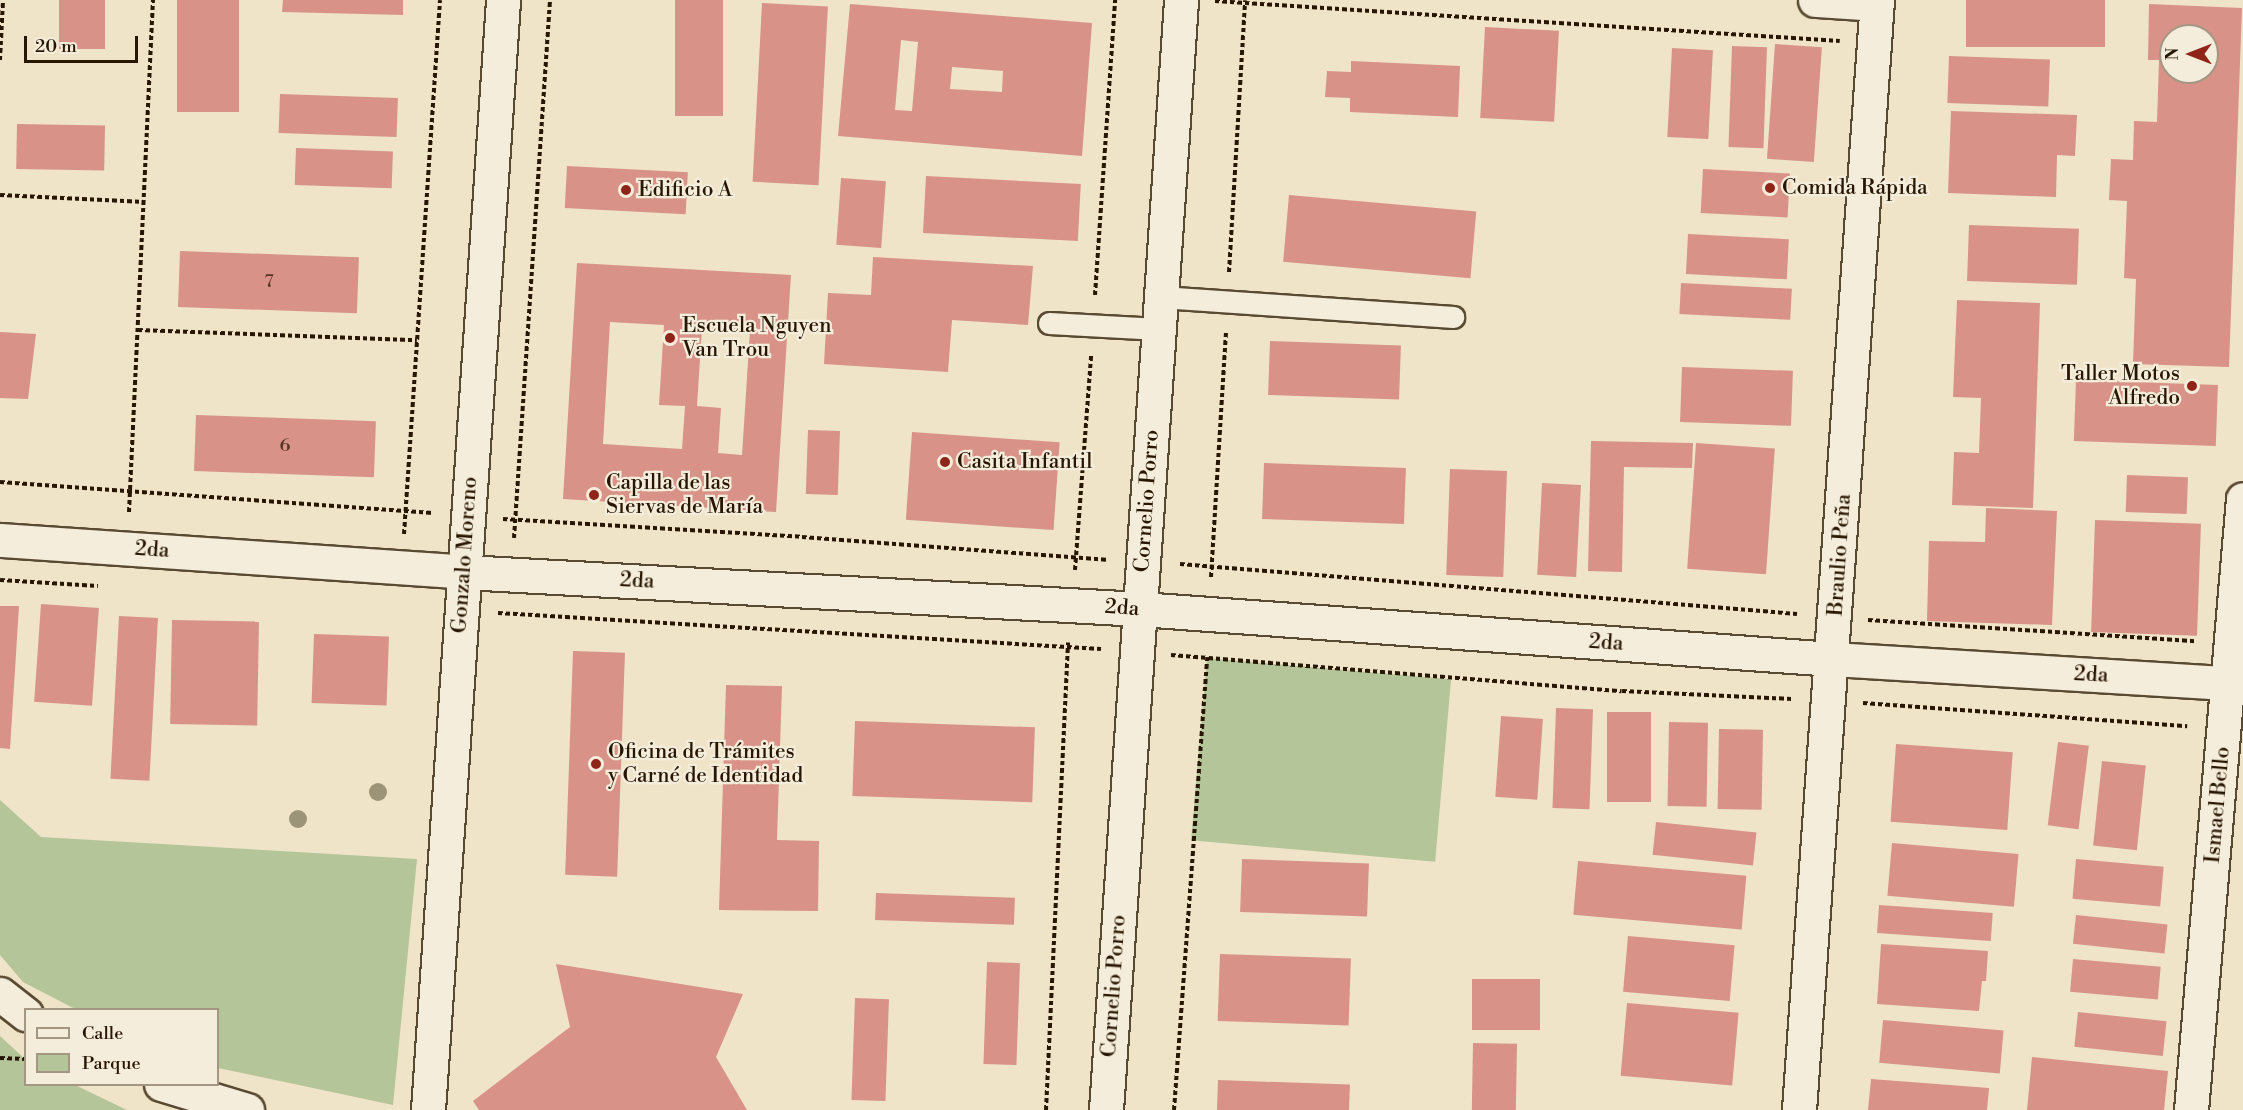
<!DOCTYPE html>
<meta charset="utf-8">
<style>
body{margin:0}
#map{position:relative;width:2243px;height:1110px;overflow:hidden;background:#efe4c8;font-family:"Libre Bodoni",serif}
div>[style]{position:absolute}
[style*='--x']{left:calc(var(--x)*1px);top:calc(var(--y)*1px);width:calc(var(--w)*1px);rotate:calc(var(--a)*1deg)}
.green>*{inset:0;background:#b4c59a;transform-origin:0 0}
.building>*{inset:0;background:#d89287;transform-origin:0 0}
.path>*{height:4px;margin-top:-2px;transform-origin:0;background:repeating-linear-gradient(90deg,#271601 0 4.5px,transparent 0 7.5px)}
.roads{filter:drop-shadow(2px 0 #594a33) drop-shadow(-2px 0 #594a33) drop-shadow(0 2px #594a33) drop-shadow(0 -2px #594a33)}
.service>*{height:21px;margin:-10.5px;padding:0 10.5px;transform-origin:10.5px;border-radius:10.5px;background:#f5eddb}
.minor>*{height:33px;margin:-16.5px;padding:0 16.5px;transform-origin:16.5px;border-radius:16.5px;background:#f5eddb}
.tertiary>*{height:33px;margin:-16.5px;padding:0 16.5px;transform-origin:16.5px;border-radius:16.5px;background:#f5eddb}
.secondary>*{height:33px;margin:-16.5px;padding:0 16.5px;transform-origin:16.5px;border-radius:16.5px;background:#f5eddb}
.trees>*{width:18px;height:18px;margin:-9px;border-radius:50%;background:#9c9478}
.dots>*{width:16px;height:16px;translate:-50% -50%;box-sizing:border-box;border:3px solid #f5eddb;border-radius:50%}
span{translate:-50% -50%;white-space:nowrap;text-align:center;line-height:1.15;-webkit-text-stroke:4.5px #f5eddb;paint-order:stroke}
.number-label{font-size:18px;color:#533522}
.number-label span{-webkit-text-stroke-width:0}
.poi-label{font-size:21px;color:#271601}
.left{translate:0 -50%;text-align:left}
.right{translate:-100% -50%;text-align:right}
.street-label{font-size:21px;color:#271601}
.legend{position:absolute;left:24px;top:1008px;width:195px;height:78px;box-sizing:border-box;background:#f5eddb;border:2px solid #a39784;margin:0;padding:8px 10px;list-style:none;font-size:18px;color:#271601}
.legend li{display:flex;align-items:center;gap:12px;height:30px}
.legend b{width:30px;border:2px solid #a39784}
.north{position:absolute;left:2159px;top:24px;width:60px;height:60px;box-sizing:border-box;background:#f5eddb;border:2px solid #a39784;border-radius:50%;rotate:270deg;font-size:16px;font-weight:700;line-height:24px;text-align:center;color:#271601}
.north::after{content:'';display:block;margin:auto;width:21px;height:27px;background:#8f2418;clip-path:polygon(50% 0,100% 100%,50% 72%,0 100%)}
.scale{position:absolute;left:24px;top:36px;width:114px;height:27px;box-sizing:border-box;border:3px solid #271601;border-top:0;padding-left:8px;font-size:18px;line-height:21px;white-space:nowrap;color:#271601;-webkit-text-stroke:4px #f5eddb;paint-order:stroke}
</style>
<div id="map">
<div class="green">
<i style="left:1207px;top:658px;width:245px;height:183px;rotate:5deg"></i>
<i style="clip-path:polygon(0 800px,41px 837px,417px 859px,393px 1105px,218px 1068px,218px 1010px,75px 1009px,23px 982px,0 955px)"></i>
<i style="clip-path:polygon(0 1036px,25px 1059px,26px 1084px,75px 1085px,127px 1110px,0 1110px)"></i>
</div>
<div class="building">
<i style="left:59px;top:0;width:46px;height:49px"></i>
<i style="left:177px;top:0;width:62px;height:112px"></i>
<i style="clip-path:polygon(283px 0,403px 0,403px 15px,282px 12px)"></i>
<i style="left:675px;top:0;width:48px;height:116px"></i>
<i style="left:1966px;top:0;width:139px;height:47px"></i>
<i style="left:762px;top:3px;width:66px;height:179px;rotate:3deg"></i>
<i style="clip-path:polygon(evenodd,850px 4px,1092px 23px,1082px 156px,838px 136px,850px 4px,901px 40px,918px 42px,912px 111px,895px 110px,901px 40px,850px 4px,952px 67px,1003px 71px,1002px 92px,950px 89px,952px 67px)"></i>
<i style="clip-path:polygon(evenodd,2149px 4px,2242px 8px,2229px 367px,2133px 364px,2136px 279px,2124px 278px,2127px 201px,2109px 200px,2111px 159px,2133px 160px,2134px 121px,2157px 122px,2159px 60px,2148px 60px,2149px 4px,2171px 36px,2207px 36px,2207px 72px,2171px 72px,2171px 36px)"></i>
<i style="left:1485px;top:27px;width:74px;height:91px;rotate:3deg"></i>
<i style="left:1775px;top:44px;width:47px;height:115px;rotate:4deg"></i>
<i style="left:1732px;top:46px;width:35px;height:101px;rotate:2deg"></i>
<i style="left:1672px;top:48px;width:41px;height:89px;rotate:3deg"></i>
<i style="left:1949px;top:56px;width:101px;height:47px;rotate:2deg"></i>
<i style="clip-path:polygon(1351px 61px,1460px 66px,1458px 117px,1350px 112px,1350px 98px,1325px 97px,1327px 71px,1351px 72px)"></i>
<i style="left:280px;top:94px;width:118px;height:39px;rotate:2deg"></i>
<i style="clip-path:polygon(1951px 111px,2077px 115px,2075px 156px,2057px 155px,2056px 197px,1948px 193px)"></i>
<i style="left:17px;top:124px;width:88px;height:45px;rotate:1deg"></i>
<i style="left:296px;top:148px;width:97px;height:37px;rotate:2deg"></i>
<i style="left:567px;top:166px;width:121px;height:42px;rotate:3deg"></i>
<i style="left:1703px;top:169px;width:87px;height:44px;rotate:3deg"></i>
<i style="left:926px;top:176px;width:155px;height:57px;rotate:3deg"></i>
<i style="left:841px;top:178px;width:45px;height:67px;rotate:4deg"></i>
<i style="left:1289px;top:195px;width:188px;height:67px;rotate:5deg"></i>
<i style="left:1969px;top:225px;width:110px;height:56px;rotate:2deg"></i>
<i style="left:1688px;top:234px;width:101px;height:40px;rotate:3deg"></i>
<i style="left:180px;top:251px;width:179px;height:56px;rotate:2deg"></i>
<i style="clip-path:polygon(873px 257px,1033px 266px,1028px 325px,952px 320px,948px 372px,824px 364px,828px 293px,871px 295px)"></i>
<i style="clip-path:polygon(evenodd,577px 263px,791px 275px,776px 512px,563px 499px,577px 263px,610px 322px,664px 325px,659px 405px,685px 406px,682px 449px,603px 444px,610px 322px,577px 263px,702px 328px,750px 331px,742px 455px,718px 453px,721px 408px,697px 406px,702px 328px)"></i>
<i style="left:1681px;top:283px;width:111px;height:31px;rotate:3deg"></i>
<i style="clip-path:polygon(1957px 300px,2040px 303px,2033px 508px,1952px 505px,1954px 452px,1979px 453px,1981px 398px,1953px 397px)"></i>
<i style="clip-path:polygon(0 332px,36px 334px,28px 399px,0 398px)"></i>
<i style="left:1270px;top:341px;width:131px;height:54px;rotate:2deg"></i>
<i style="left:1682px;top:367px;width:111px;height:55px;rotate:2deg"></i>
<i style="left:2076px;top:380px;width:142px;height:61px;rotate:2deg"></i>
<i style="left:196px;top:415px;width:180px;height:56px;rotate:2deg"></i>
<i style="left:808px;top:430px;width:32px;height:64px;rotate:2deg"></i>
<i style="left:912px;top:432px;width:148px;height:88px;rotate:4deg"></i>
<i style="clip-path:polygon(1591px 441px,1693px 443px,1692px 468px,1624px 467px,1622px 572px,1588px 571px)"></i>
<i style="left:1696px;top:443px;width:79px;height:126px;rotate:4deg"></i>
<i style="left:1264px;top:463px;width:142px;height:56px;rotate:2deg"></i>
<i style="left:1450px;top:469px;width:57px;height:106px;rotate:2deg"></i>
<i style="left:2127px;top:475px;width:61px;height:37px;rotate:2deg"></i>
<i style="left:1542px;top:483px;width:39px;height:92px;rotate:3deg"></i>
<i style="clip-path:polygon(1986px 508px,2057px 511px,2052px 625px,1927px 621px,1929px 541px,1985px 542px)"></i>
<i style="left:2095px;top:520px;width:106px;height:112px;rotate:2deg"></i>
<i style="left:41px;top:604px;width:58px;height:98px;rotate:4deg"></i>
<i style="clip-path:polygon(0 606px,19px 606px,10px 749px,0 748px)"></i>
<i style="left:119px;top:616px;width:39px;height:163px;rotate:3deg"></i>
<i style="left:172px;top:620px;width:87px;height:104px;rotate:1deg"></i>
<i style="left:314px;top:634px;width:75px;height:69px;rotate:2deg"></i>
<i style="left:573px;top:651px;width:52px;height:224px;rotate:2deg"></i>
<i style="clip-path:polygon(726px 685px,782px 686px,777px 840px,819px 841px,818px 911px,719px 910px)"></i>
<i style="left:1556px;top:708px;width:37px;height:100px;rotate:2deg"></i>
<i style="left:1607px;top:712px;width:44px;height:90px"></i>
<i style="left:1501px;top:716px;width:42px;height:81px;rotate:4deg"></i>
<i style="left:855px;top:721px;width:180px;height:75px;rotate:2deg"></i>
<i style="left:1669px;top:722px;width:39px;height:84px;rotate:1deg"></i>
<i style="left:1719px;top:729px;width:44px;height:80px;rotate:1deg"></i>
<i style="left:2058px;top:742px;width:31px;height:84px;rotate:7deg"></i>
<i style="left:1896px;top:744px;width:117px;height:78px;rotate:4deg"></i>
<i style="left:2102px;top:761px;width:44px;height:85px;rotate:6deg"></i>
<i style="left:1656px;top:822px;width:101px;height:33px;rotate:6deg"></i>
<i style="left:1892px;top:843px;width:127px;height:53px;rotate:5deg"></i>
<i style="left:1242px;top:859px;width:127px;height:53px;rotate:2deg"></i>
<i style="left:2076px;top:859px;width:88px;height:40px;rotate:5deg"></i>
<i style="left:1578px;top:861px;width:169px;height:54px;rotate:5deg"></i>
<i style="left:876px;top:893px;width:139px;height:27px;rotate:2deg"></i>
<i style="left:1879px;top:905px;width:114px;height:28px;rotate:4deg"></i>
<i style="left:2076px;top:915px;width:92px;height:29px;rotate:6deg"></i>
<i style="left:1628px;top:936px;width:107px;height:56px;rotate:5deg"></i>
<i style="clip-path:polygon(1881px 944px,1988px 951px,1986px 981px,1982px 981px,1979px 1011px,1877px 1004px)"></i>
<i style="left:1220px;top:954px;width:131px;height:67px;rotate:2deg"></i>
<i style="left:2073px;top:959px;width:88px;height:33px;rotate:5deg"></i>
<i style="left:987px;top:962px;width:33px;height:102px;rotate:2deg"></i>
<i style="clip-path:polygon(556px 964px,743px 994px,716px 1057px,747px 1110px,479px 1110px,473px 1101px,570px 1027px)"></i>
<i style="left:1472px;top:979px;width:68px;height:51px"></i>
<i style="left:855px;top:998px;width:34px;height:102px;rotate:2deg"></i>
<i style="left:1627px;top:1003px;width:112px;height:73px;rotate:5deg"></i>
<i style="left:2078px;top:1012px;width:89px;height:35px;rotate:6deg"></i>
<i style="left:1883px;top:1020px;width:121px;height:43px;rotate:5deg"></i>
<i style="left:1473px;top:1043px;width:44px;height:67px;rotate:1deg"></i>
<i style="clip-path:polygon(2032px 1057px,2168px 1071px,2164px 1110px,2027px 1110px)"></i>
<i style="clip-path:polygon(1871px 1079px,1989px 1088px,1987px 1110px,1868px 1110px)"></i>
<i style="left:1218px;top:1080px;width:132px;height:30px;rotate:2deg"></i>
</div>
<div class="path">
<i style="--x:1215;--y:1;--w:626;--a:3.66"></i>
<i style="--x:0;--y:60;--w:60;--a:-87.1"></i>
<i style="--x:0;--y:195;--w:145;--a:2.8"></i>
<i style="--x:1229;--y:272;--w:272;--a:-86.6"></i>
<i style="--x:1095;--y:295;--w:296;--a:-86.1"></i>
<i style="--x:138;--y:330;--w:279;--a:2.1"></i>
<i style="--x:0;--y:482;--w:434;--a:4.1"></i>
<i style="--x:129;--y:512;--w:513;--a:-87.32"></i>
<i style="--x:503;--y:519;--w:300;--a:3.4"></i>
<i style="--x:802;--y:537;--w:305;--a:4.3"></i>
<i style="--x:404;--y:534;--w:535;--a:-86.14"></i>
<i style="--x:514;--y:538;--w:539;--a:-86.17"></i>
<i style="--x:1180;--y:564;--w:619;--a:4.63"></i>
<i style="--x:1075;--y:570;--w:215;--a:-85.7"></i>
<i style="--x:1211;--y:577;--w:247;--a:-86.5"></i>
<i style="--x:0;--y:580;--w:98;--a:3.5"></i>
<i style="--x:498;--y:613;--w:604;--a:3.42"></i>
<i style="--x:1868;--y:620;--w:328;--a:3.7"></i>
<i style="--x:1171;--y:655;--w:452;--a:4.6"></i>
<i style="--x:1622;--y:691;--w:170;--a:2.7"></i>
<i style="--x:1863;--y:703;--w:325;--a:4.1"></i>
<i style="--x:0;--y:1058;--w:26;--a:2"></i>
<i style="--x:1046;--y:1110;--w:468;--a:-87.3"></i>
<i style="--x:1174;--y:1110;--w:454;--a:-85.8"></i>
</div>
<div class="roads">
<div class="service">
<i style="--x:1161;--y:297;--w:293;--a:3.9"></i>
<i style="--x:1049;--y:323;--w:110;--a:3.1"></i>
</div>
<div class="minor">
<i style="--x:1815;--y:0;--w:61;--a:3.8"></i>
<i style="--x:1140;--y:609;--w:695;--a:4.13"></i>
<i style="--x:1833;--y:659;--w:411;--a:3.5"></i>
<i style="--x:428;--y:1110;--w:1113;--a:-86.13"></i>
<i style="--x:1799;--y:1110;--w:1113;--a:-85.98"></i>
<i style="--x:2191;--y:1110;--w:613;--a:-85.14"></i>
</div>
<div class="tertiary">
<i style="--x:0;--y:994;--w:33;--a:38"></i>
<i style="--x:161;--y:1084;--w:90;--a:16.8"></i>
</div>
<div class="secondary">
<i style="--x:0;--y:540;--w:465;--a:3.9"></i>
<i style="--x:464;--y:572;--w:677;--a:3.13"></i>
<i style="--x:1106;--y:1110;--w:1113;--a:-86.13"></i>
</div>
</div>
<div class="trees">
<i style="left:378px;top:792px"></i>
<i style="left:298px;top:819px"></i>
</div>
<div class="dots">
<i style="left:1770px;top:188px;background:#8f2418"></i>
<i style="left:626px;top:190px;background:#8f2418"></i>
<i style="left:670px;top:338px;background:#8f2418"></i>
<i style="left:2192px;top:386px;background:#8f2418"></i>
<i style="left:945px;top:462px;background:#8f2418"></i>
<i style="left:594px;top:495px;background:#8f2418"></i>
<i style="left:596px;top:764px;background:#8f2418"></i>
</div>
<div class="number-label">
<span style="left:269px;top:282px">7</span>
<span style="left:285px;top:446px">6</span>
</div>
<div class="poi-label">
<span class="left" style="left:1782px;top:188px">Comida Rápida</span>
<span class="left" style="left:638px;top:190px">Edificio A</span>
<span class="left" style="left:682px;top:338px">Escuela Nguyen<br>Van Trou</span>
<span class="right" style="left:2180px;top:386px">Taller Motos<br>Alfredo</span>
<span class="left" style="left:957px;top:462px">Casita Infantil</span>
<span class="left" style="left:606px;top:495px">Capilla de las<br>Siervas de María</span>
<span class="left" style="left:608px;top:764px">Oficina de Trámites<br>y Carné de Identidad</span>
</div>
<div class="street-label">
<span style="left:1147px;top:501px;rotate:-86deg">Cornelio Porro</span>
<span style="left:152px;top:550px;rotate:4deg">2da</span>
<span style="left:465px;top:555px;rotate:-86deg">Gonzalo Moreno</span>
<span style="left:1840px;top:555px;rotate:-86deg">Braulio Peña</span>
<span style="left:637px;top:581px;rotate:3deg">2da</span>
<span style="left:1122px;top:608px;rotate:4deg">2da</span>
<span style="left:1606px;top:643px;rotate:4deg">2da</span>
<span style="left:2091px;top:675px;rotate:3deg">2da</span>
<span style="left:2218px;top:805px;rotate:-85deg">Ismael Bello</span>
<span style="left:1114px;top:986px;rotate:-86deg">Cornelio Porro</span>
</div>
<ul class="legend">
<li><b style="height:8px;background:#f5eddb"></b>Calle</li>
<li><b style="height:16px;background:#b4c59a"></b>Parque</li>
</ul>
<div class="north">N</div>
<div class="scale">20 m</div>
</div>
